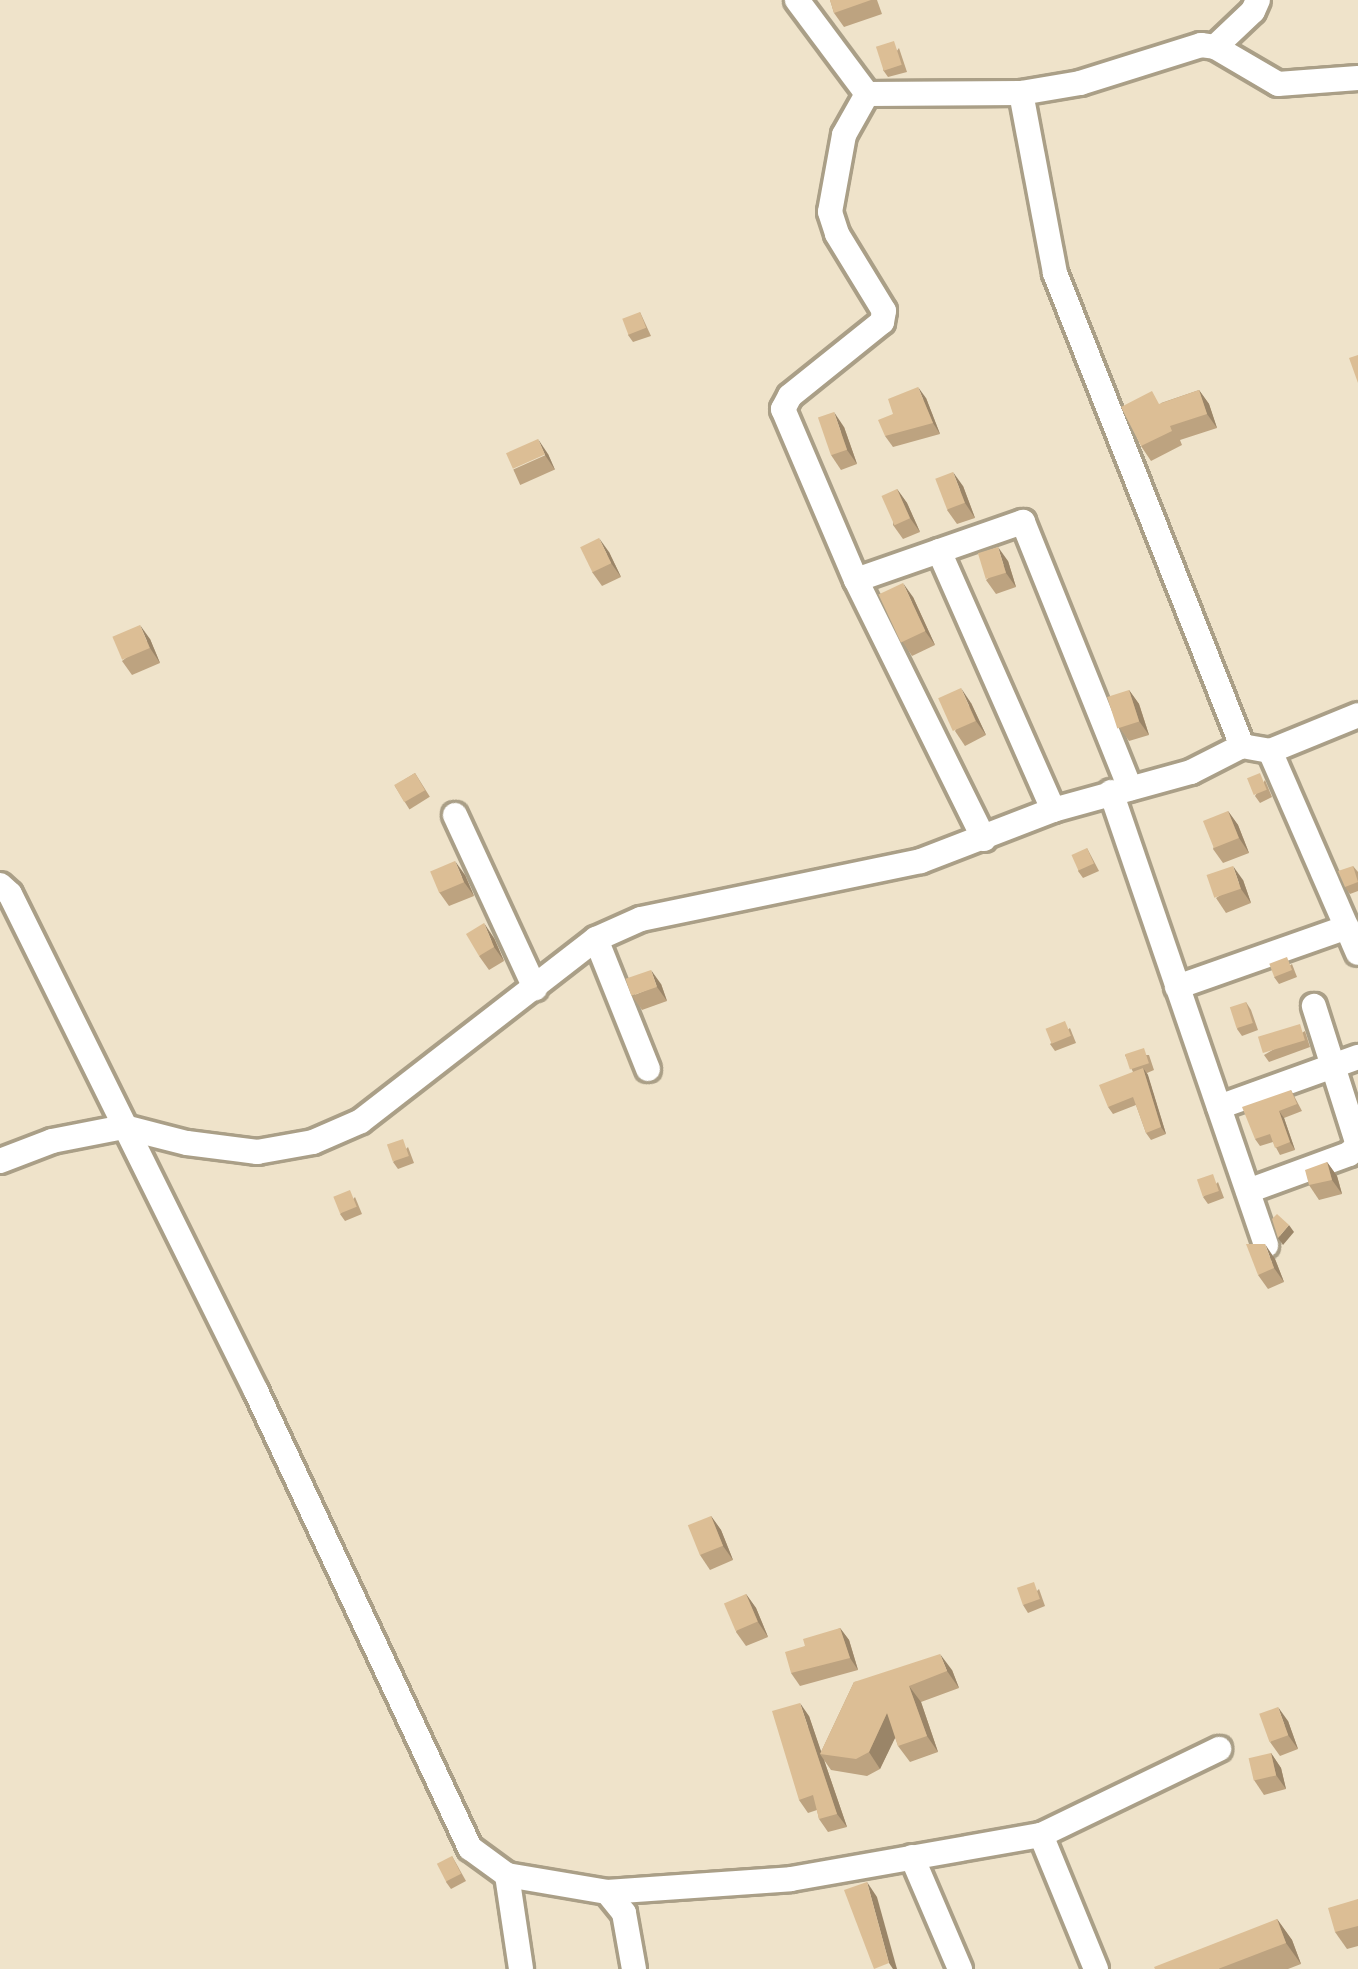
<!DOCTYPE html>
<style>
body{margin:0}
#map{position:relative;width:1358px;height:1969px;overflow:hidden;background:#efe3ca;font-family:"Golos Text",sans-serif}
div>[style]{position:absolute}
[style*='--x']{left:calc(var(--x)*1px);top:calc(var(--y)*1px);width:calc(var(--w)*1px);rotate:calc(var(--a)*1deg)}
.roads{filter:drop-shadow(3px 0 #aa9f87) drop-shadow(-3px 0 #aa9f87) drop-shadow(0 3px #aa9f87) drop-shadow(0 -3px #aa9f87)}
.street>*{height:24px;margin:-12px;padding:0 12px;transform-origin:12px;border-radius:12px;background:#fff}
.wall>*{inset:0;background:#bda380;transform-origin:0 0}
.shaded-wall>*{inset:0;background:#9a8568}
.building>*{inset:0;background:#dcbe95;transform-origin:0 0}
span{translate:-50% -50%;white-space:nowrap;text-align:center;line-height:1.15;-webkit-text-stroke:9px #fcf0d7;paint-order:stroke}
</style>
<div id="map">
<div class="roads">
<div class="street">
<i style="--x:797;--y:0;--w:117;--a:53.3"></i>
<i style="--x:867;--y:94;--w:154;--a:-0.4"></i>
<i style="--x:1021;--y:93;--w:60;--a:-9.6"></i>
<i style="--x:1080;--y:83;--w:127;--a:-17.4"></i>
<i style="--x:1201;--y:45;--w:14;--a:8"></i>
<i style="--x:1215;--y:47;--w:73;--a:30.4"></i>
<i style="--x:1278;--y:84;--w:80;--a:-4.3"></i>
<i style="--x:1215;--y:47;--w:52;--a:-43.5"></i>
<i style="--x:1253;--y:11;--w:12;--a:-66"></i>
<i style="--x:1021;--y:93;--w:183;--a:79.3"></i>
<i style="--x:1055;--y:273;--w:509;--a:68.43"></i>
<i style="--x:867;--y:94;--w:47;--a:119.3"></i>
<i style="--x:844;--y:135;--w:78;--a:100.3"></i>
<i style="--x:830;--y:212;--w:23;--a:72"></i>
<i style="--x:837;--y:234;--w:90;--a:58.6"></i>
<i style="--x:884;--y:311;--w:11;--a:100"></i>
<i style="--x:882;--y:322;--w:118;--a:141.2"></i>
<i style="--x:790;--y:396;--w:15;--a:118"></i>
<i style="--x:783;--y:409;--w:186;--a:66.9"></i>
<i style="--x:856;--y:580;--w:289;--a:63.7"></i>
<i style="--x:939;--y:551;--w:283;--a:66.2"></i>
<i style="--x:856;--y:580;--w:177;--a:-19.2"></i>
<i style="--x:1023;--y:522;--w:287;--a:68.1"></i>
<i style="--x:1270;--y:751;--w:220;--a:66.5"></i>
<i style="--x:1111;--y:792;--w:479;--a:71.1"></i>
<i style="--x:455;--y:815;--w:191;--a:65.2"></i>
<i style="--x:0;--y:885;--w:13;--a:42"></i>
<i style="--x:10;--y:894;--w:555;--a:63.67"></i>
<i style="--x:256;--y:1391;--w:505;--a:64.91"></i>
<i style="--x:470;--y:1848;--w:46;--a:36.1"></i>
<i style="--x:507;--y:1875;--w:101;--a:9.6"></i>
<i style="--x:607;--y:1892;--w:184;--a:-4"></i>
<i style="--x:791;--y:1879;--w:254;--a:-10"></i>
<i style="--x:596;--y:939;--w:140;--a:68.2"></i>
<i style="--x:1177;--y:987;--w:180;--a:-19.4"></i>
<i style="--x:1219;--y:1107;--w:148;--a:-19.8"></i>
<i style="--x:0;--y:1161;--w:56;--a:-21"></i>
<i style="--x:52;--y:1141;--w:73;--a:-11"></i>
<i style="--x:124;--y:1127;--w:65;--a:14.3"></i>
<i style="--x:187;--y:1143;--w:71;--a:7.3"></i>
<i style="--x:257;--y:1152;--w:57;--a:-10.1"></i>
<i style="--x:313;--y:1142;--w:52;--a:-23.6"></i>
<i style="--x:361;--y:1121;--w:297;--a:-37.8"></i>
<i style="--x:596;--y:939;--w:49;--a:-24"></i>
<i style="--x:641;--y:919;--w:286;--a:-11.7"></i>
<i style="--x:921;--y:861;--w:142;--a:-21.1"></i>
<i style="--x:1053;--y:810;--w:143;--a:-15.4"></i>
<i style="--x:1191;--y:772;--w:57;--a:-27"></i>
<i style="--x:1242;--y:746;--w:28;--a:10"></i>
<i style="--x:1270;--y:751;--w:95;--a:-22.2"></i>
<i style="--x:1248;--y:1191;--w:108;--a:-20.1"></i>
<i style="--x:1349;--y:1154;--w:13;--a:-45"></i>
<i style="--x:1358;--y:1145;--w:146;--a:-107.6"></i>
<i style="--x:912;--y:1857;--w:122;--a:66.8"></i>
<i style="--x:507;--y:1875;--w:95;--a:81.5"></i>
<i style="--x:607;--y:1892;--w:27;--a:51"></i>
<i style="--x:624;--y:1913;--w:57;--a:79.9"></i>
<i style="--x:1096;--y:1969;--w:145;--a:-112.3"></i>
<i style="--x:1041;--y:1835;--w:198;--a:-25.8"></i>
</div>
</div>
<div class="wall">
<i style="clip-path:polygon(830px 0,877px 0,882px 14px,844px 27px,834px 13px)"></i>
<i style="clip-path:polygon(899px 48px,907px 72px,888px 77px,883px 70px)"></i>
<i style="clip-path:polygon(640px 312px,651px 336px,633px 342px,628px 335px)"></i>
<i style="clip-path:polygon(1199px 390px,1209px 404px,1217px 428px,1180px 440px,1182px 445px,1151px 461px,1141px 446px,1161px 403px)"></i>
<i style="clip-path:polygon(926px 398px,940px 434px,893px 447px,885px 436px,893px 414px)"></i>
<i style="clip-path:polygon(844px 427px,857px 464px,841px 470px,831px 455px)"></i>
<i style="left:548px;top:454px;width:17px;height:38px;rotate:66deg"></i>
<i style="clip-path:polygon(963px 486px,975px 518px,957px 524px,947px 510px)"></i>
<i style="clip-path:polygon(897px 489px,907px 503px,920px 532px,903px 539px,893px 525px)"></i>
<i style="clip-path:polygon(609px 552px,621px 577px,602px 586px,592px 572px)"></i>
<i style="clip-path:polygon(1008px 561px,1016px 587px,996px 594px,986px 580px)"></i>
<i style="clip-path:polygon(913px 597px,935px 645px,912px 656px,902px 641px)"></i>
<i style="clip-path:polygon(150px 639px,160px 663px,132px 675px,122px 661px)"></i>
<i style="clip-path:polygon(1129px 690px,1139px 704px,1149px 735px,1129px 741px,1119px 727px)"></i>
<i style="clip-path:polygon(971px 703px,986px 735px,965px 746px,955px 731px)"></i>
<i style="left:415px;top:773px;width:28px;height:24px;rotate:58deg"></i>
<i style="clip-path:polygon(1265px 780px,1272px 797px,1260px 803px,1255px 796px)"></i>
<i style="clip-path:polygon(1228px 811px,1238px 825px,1249px 853px,1223px 863px,1213px 849px)"></i>
<i style="clip-path:polygon(1087px 848px,1099px 871px,1083px 878px,1078px 871px)"></i>
<i style="clip-path:polygon(1353px 866px,1358px 872px,1358px 891px,1350px 894px,1345px 887px)"></i>
<i style="clip-path:polygon(465px 875px,474px 896px,449px 906px,439px 892px)"></i>
<i style="clip-path:polygon(1243px 880px,1251px 903px,1226px 913px,1216px 898px)"></i>
<i style="clip-path:polygon(494px 938px,504px 961px,489px 970px,479px 956px)"></i>
<i style="clip-path:polygon(1292px 964px,1297px 977px,1279px 984px,1274px 977px)"></i>
<i style="clip-path:polygon(661px 984px,667px 1001px,642px 1010px,632px 996px)"></i>
<i style="clip-path:polygon(1246px 1002px,1251px 1010px,1258px 1030px,1242px 1036px,1237px 1029px)"></i>
<i style="clip-path:polygon(1070px 1028px,1076px 1043px,1055px 1051px,1050px 1044px)"></i>
<i style="clip-path:polygon(1305px 1031px,1310px 1047px,1269px 1062px,1264px 1055px)"></i>
<i style="clip-path:polygon(1125px 1055px,1149px 1055px,1154px 1070px,1147px 1073px,1166px 1134px,1151px 1140px,1146px 1133px,1136px 1105px,1113px 1114px,1108px 1107px,1133px 1072px)"></i>
<i style="clip-path:polygon(1291px 1090px,1302px 1111px,1284px 1118px,1295px 1150px,1280px 1155px,1273px 1142px,1260px 1146px,1255px 1139px)"></i>
<i style="clip-path:polygon(408px 1147px,414px 1163px,398px 1169px,393px 1162px)"></i>
<i style="clip-path:polygon(1327px 1162px,1337px 1176px,1342px 1194px,1319px 1200px,1309px 1185px)"></i>
<i style="clip-path:polygon(1218px 1182px,1224px 1198px,1208px 1204px,1203px 1197px)"></i>
<i style="clip-path:polygon(355px 1197px,362px 1214px,345px 1221px,340px 1214px)"></i>
<i style="clip-path:polygon(1275px 1259px,1284px 1282px,1268px 1289px,1258px 1275px)"></i>
<i style="clip-path:polygon(711px 1516px,721px 1530px,733px 1560px,710px 1570px,700px 1555px)"></i>
<i style="clip-path:polygon(1039px 1589px,1045px 1606px,1028px 1613px,1023px 1605px)"></i>
<i style="clip-path:polygon(746px 1594px,756px 1608px,768px 1637px,746px 1646px,736px 1632px)"></i>
<i style="clip-path:polygon(840px 1628px,849px 1640px,858px 1670px,800px 1686px,791px 1673px,805px 1646px)"></i>
<i style="clip-path:polygon(952px 1670px,959px 1688px,921px 1702px,938px 1752px,910px 1762px,898px 1746px,895px 1737px,880px 1769px,867px 1776px,831px 1770px,824px 1760px,847px 1827px,828px 1832px,819px 1819px,817px 1810px,808px 1813px,799px 1800px,809px 1716px,821px 1752px,854px 1682px)"></i>
<i style="clip-path:polygon(1288px 1721px,1298px 1749px,1280px 1756px,1270px 1742px)"></i>
<i style="clip-path:polygon(1271px 1753px,1281px 1768px,1286px 1789px,1264px 1795px,1254px 1780px)"></i>
<i style="clip-path:polygon(452px 1856px,466px 1881px,451px 1889px,446px 1882px)"></i>
<i style="clip-path:polygon(1358px 1899px,1358px 1946px,1347px 1949px,1335px 1932px)"></i>
<i style="clip-path:polygon(1277px 1919px,1292px 1940px,1301px 1964px,1288px 1969px,1218px 1969px)"></i>
</div>
<div class="shaded-wall">
<i style="clip-path:polygon(918px 387px,926px 398px,940px 434px,933px 423px)"></i>
<i style="clip-path:polygon(1199px 390px,1209px 404px,1217px 428px,1207px 414px)"></i>
<i style="clip-path:polygon(834px 412px,844px 427px,857px 464px,847px 450px)"></i>
<i style="clip-path:polygon(538px 439px,548px 454px,555px 470px,545px 455px)"></i>
<i style="clip-path:polygon(953px 472px,963px 486px,975px 518px,965px 503px)"></i>
<i style="clip-path:polygon(897px 489px,907px 503px,920px 532px,910px 518px)"></i>
<i style="clip-path:polygon(599px 538px,609px 552px,621px 577px,611px 563px)"></i>
<i style="clip-path:polygon(998px 547px,1008px 561px,1016px 587px,1006px 573px)"></i>
<i style="clip-path:polygon(903px 583px,913px 597px,935px 645px,925px 631px)"></i>
<i style="clip-path:polygon(140px 625px,150px 639px,160px 663px,150px 648px)"></i>
<i style="clip-path:polygon(961px 688px,971px 703px,986px 735px,976px 721px)"></i>
<i style="clip-path:polygon(1129px 690px,1139px 704px,1149px 735px,1139px 721px)"></i>
<i style="clip-path:polygon(1228px 811px,1238px 825px,1249px 853px,1239px 838px)"></i>
<i style="clip-path:polygon(455px 861px,465px 875px,474px 896px,464px 882px)"></i>
<i style="clip-path:polygon(1233px 866px,1243px 880px,1251px 903px,1241px 889px)"></i>
<i style="clip-path:polygon(484px 923px,494px 938px,504px 961px,494px 947px)"></i>
<i style="clip-path:polygon(651px 970px,661px 984px,667px 1001px,657px 987px)"></i>
<i style="clip-path:polygon(1143px 1068px,1148px 1075px,1166px 1134px,1161px 1127px)"></i>
<i style="clip-path:polygon(1279px 1111px,1284px 1118px,1295px 1150px,1290px 1142px)"></i>
<i style="clip-path:polygon(1327px 1162px,1337px 1176px,1342px 1194px,1332px 1180px)"></i>
<i style="clip-path:polygon(1289px 1225px,1294px 1232px,1283px 1245px,1278px 1238px)"></i>
<i style="clip-path:polygon(1265px 1244px,1275px 1259px,1284px 1282px,1274px 1268px)"></i>
<i style="clip-path:polygon(711px 1516px,721px 1530px,733px 1560px,723px 1546px)"></i>
<i style="clip-path:polygon(746px 1594px,756px 1608px,768px 1637px,758px 1622px)"></i>
<i style="clip-path:polygon(840px 1628px,849px 1640px,858px 1670px,850px 1658px)"></i>
<i style="clip-path:polygon(940px 1654px,952px 1670px,959px 1688px,947px 1671px)"></i>
<i style="clip-path:polygon(909px 1686px,921px 1702px,938px 1752px,927px 1736px)"></i>
<i style="clip-path:polygon(800px 1703px,809px 1716px,822px 1754px,820px 1754px,824px 1760px,847px 1827px,837px 1814px)"></i>
<i style="clip-path:polygon(1278px 1707px,1288px 1721px,1298px 1749px,1288px 1735px)"></i>
<i style="clip-path:polygon(887px 1713px,899px 1730px,880px 1769px,869px 1752px)"></i>
<i style="clip-path:polygon(1271px 1753px,1281px 1768px,1286px 1789px,1276px 1775px)"></i>
<i style="clip-path:polygon(867px 1882px,877px 1897px,897px 1969px,893px 1969px,889px 1963px)"></i>
<i style="clip-path:polygon(1277px 1919px,1292px 1940px,1301px 1964px,1286px 1943px)"></i>
</div>
<div class="building">
<i style="clip-path:polygon(830px 0,871px 0,834px 13px)"></i>
<i style="left:894px;top:41px;width:25px;height:19px;rotate:72deg"></i>
<i style="left:640px;top:312px;width:17px;height:19px;rotate:69deg"></i>
<i style="clip-path:polygon(1358px 355px,1358px 383px,1349px 358px)"></i>
<i style="clip-path:polygon(918px 387px,933px 423px,885px 436px,878px 420px,893px 414px,888px 399px)"></i>
<i style="clip-path:polygon(1199px 390px,1207px 414px,1170px 426px,1172px 431px,1141px 446px,1121px 407px,1152px 391px,1159px 404px)"></i>
<i style="left:834px;top:412px;width:40px;height:17px;rotate:71deg"></i>
<i style="left:538px;top:439px;width:17px;height:35px;rotate:66deg"></i>
<i style="left:953px;top:472px;width:33px;height:19px;rotate:69deg"></i>
<i style="left:897px;top:489px;width:32px;height:17px;rotate:66deg"></i>
<i style="left:599px;top:538px;width:28px;height:21px;rotate:64deg"></i>
<i style="left:998px;top:547px;width:27px;height:21px;rotate:73deg"></i>
<i style="left:903px;top:583px;width:53px;height:27px;rotate:65deg"></i>
<i style="left:140px;top:625px;width:25px;height:30px;rotate:67deg"></i>
<i style="left:961px;top:688px;width:36px;height:25px;rotate:66deg"></i>
<i style="left:1129px;top:690px;width:33px;height:23px;rotate:72deg"></i>
<i style="left:415px;top:773px;width:20px;height:24px;rotate:60deg"></i>
<i style="left:1260px;top:773px;width:18px;height:14px;rotate:68deg"></i>
<i style="left:1228px;top:811px;width:29px;height:27px;rotate:68deg"></i>
<i style="left:1087px;top:848px;width:17px;height:17px;rotate:66deg"></i>
<i style="left:455px;top:861px;width:23px;height:27px;rotate:67deg"></i>
<i style="left:1233px;top:866px;width:24px;height:28px;rotate:71deg"></i>
<i style="clip-path:polygon(1353px 866px,1358px 882px,1345px 887px,1338px 871px)"></i>
<i style="clip-path:polygon(484px 923px,494px 947px,479px 956px,466px 934px)"></i>
<i style="left:1287px;top:957px;width:14px;height:19px;rotate:69deg"></i>
<i style="left:651px;top:970px;width:18px;height:27px;rotate:71deg"></i>
<i style="left:1246px;top:1002px;width:22px;height:17px;rotate:72deg"></i>
<i style="left:1065px;top:1021px;width:16px;height:21px;rotate:68deg"></i>
<i style="left:1300px;top:1024px;width:17px;height:44px;rotate:73deg"></i>
<i style="left:1144px;top:1048px;width:16px;height:20px;rotate:72deg"></i>
<i style="clip-path:polygon(1143px 1068px,1161px 1127px,1146px 1133px,1133px 1097px,1108px 1107px,1099px 1085px)"></i>
<i style="clip-path:polygon(1291px 1090px,1297px 1104px,1279px 1111px,1290px 1142px,1275px 1148px,1270px 1134px,1255px 1139px,1242px 1107px)"></i>
<i style="left:403px;top:1139px;width:18px;height:17px;rotate:71deg"></i>
<i style="clip-path:polygon(1327px 1162px,1332px 1180px,1309px 1185px,1305px 1170px)"></i>
<i style="left:1213px;top:1174px;width:18px;height:17px;rotate:71deg"></i>
<i style="left:350px;top:1190px;width:18px;height:18px;rotate:68deg"></i>
<i style="clip-path:polygon(1277px 1214px,1289px 1225px,1278px 1238px,1272px 1219px)"></i>
<i style="clip-path:polygon(1246px 1244px,1265px 1244px,1274px 1268px,1258px 1275px)"></i>
<i style="left:711px;top:1516px;width:32px;height:25px;rotate:68deg"></i>
<i style="left:1034px;top:1582px;width:18px;height:18px;rotate:71deg"></i>
<i style="left:746px;top:1594px;width:30px;height:24px;rotate:67deg"></i>
<i style="clip-path:polygon(840px 1628px,850px 1658px,791px 1673px,785px 1652px,805px 1646px,803px 1639px)"></i>
<i style="clip-path:polygon(940px 1654px,947px 1671px,909px 1686px,927px 1736px,898px 1746px,887px 1713px,869px 1752px,856px 1759px,820px 1754px,854px 1682px)"></i>
<i style="clip-path:polygon(800px 1703px,837px 1814px,819px 1819px,813px 1795px,799px 1800px,772px 1711px)"></i>
<i style="left:1278px;top:1707px;width:30px;height:20px;rotate:70deg"></i>
<i style="left:1271px;top:1753px;width:23px;height:23px;rotate:77deg"></i>
<i style="left:452px;top:1856px;width:20px;height:17px;rotate:63deg"></i>
<i style="clip-path:polygon(867px 1882px,889px 1963px,874px 1969px,844px 1890px)"></i>
<i style="clip-path:polygon(1358px 1899px,1358px 1926px,1335px 1932px,1328px 1908px)"></i>
<i style="clip-path:polygon(1277px 1919px,1286px 1943px,1218px 1969px,1155px 1969px,1154px 1967px)"></i>
</div>
</div>
